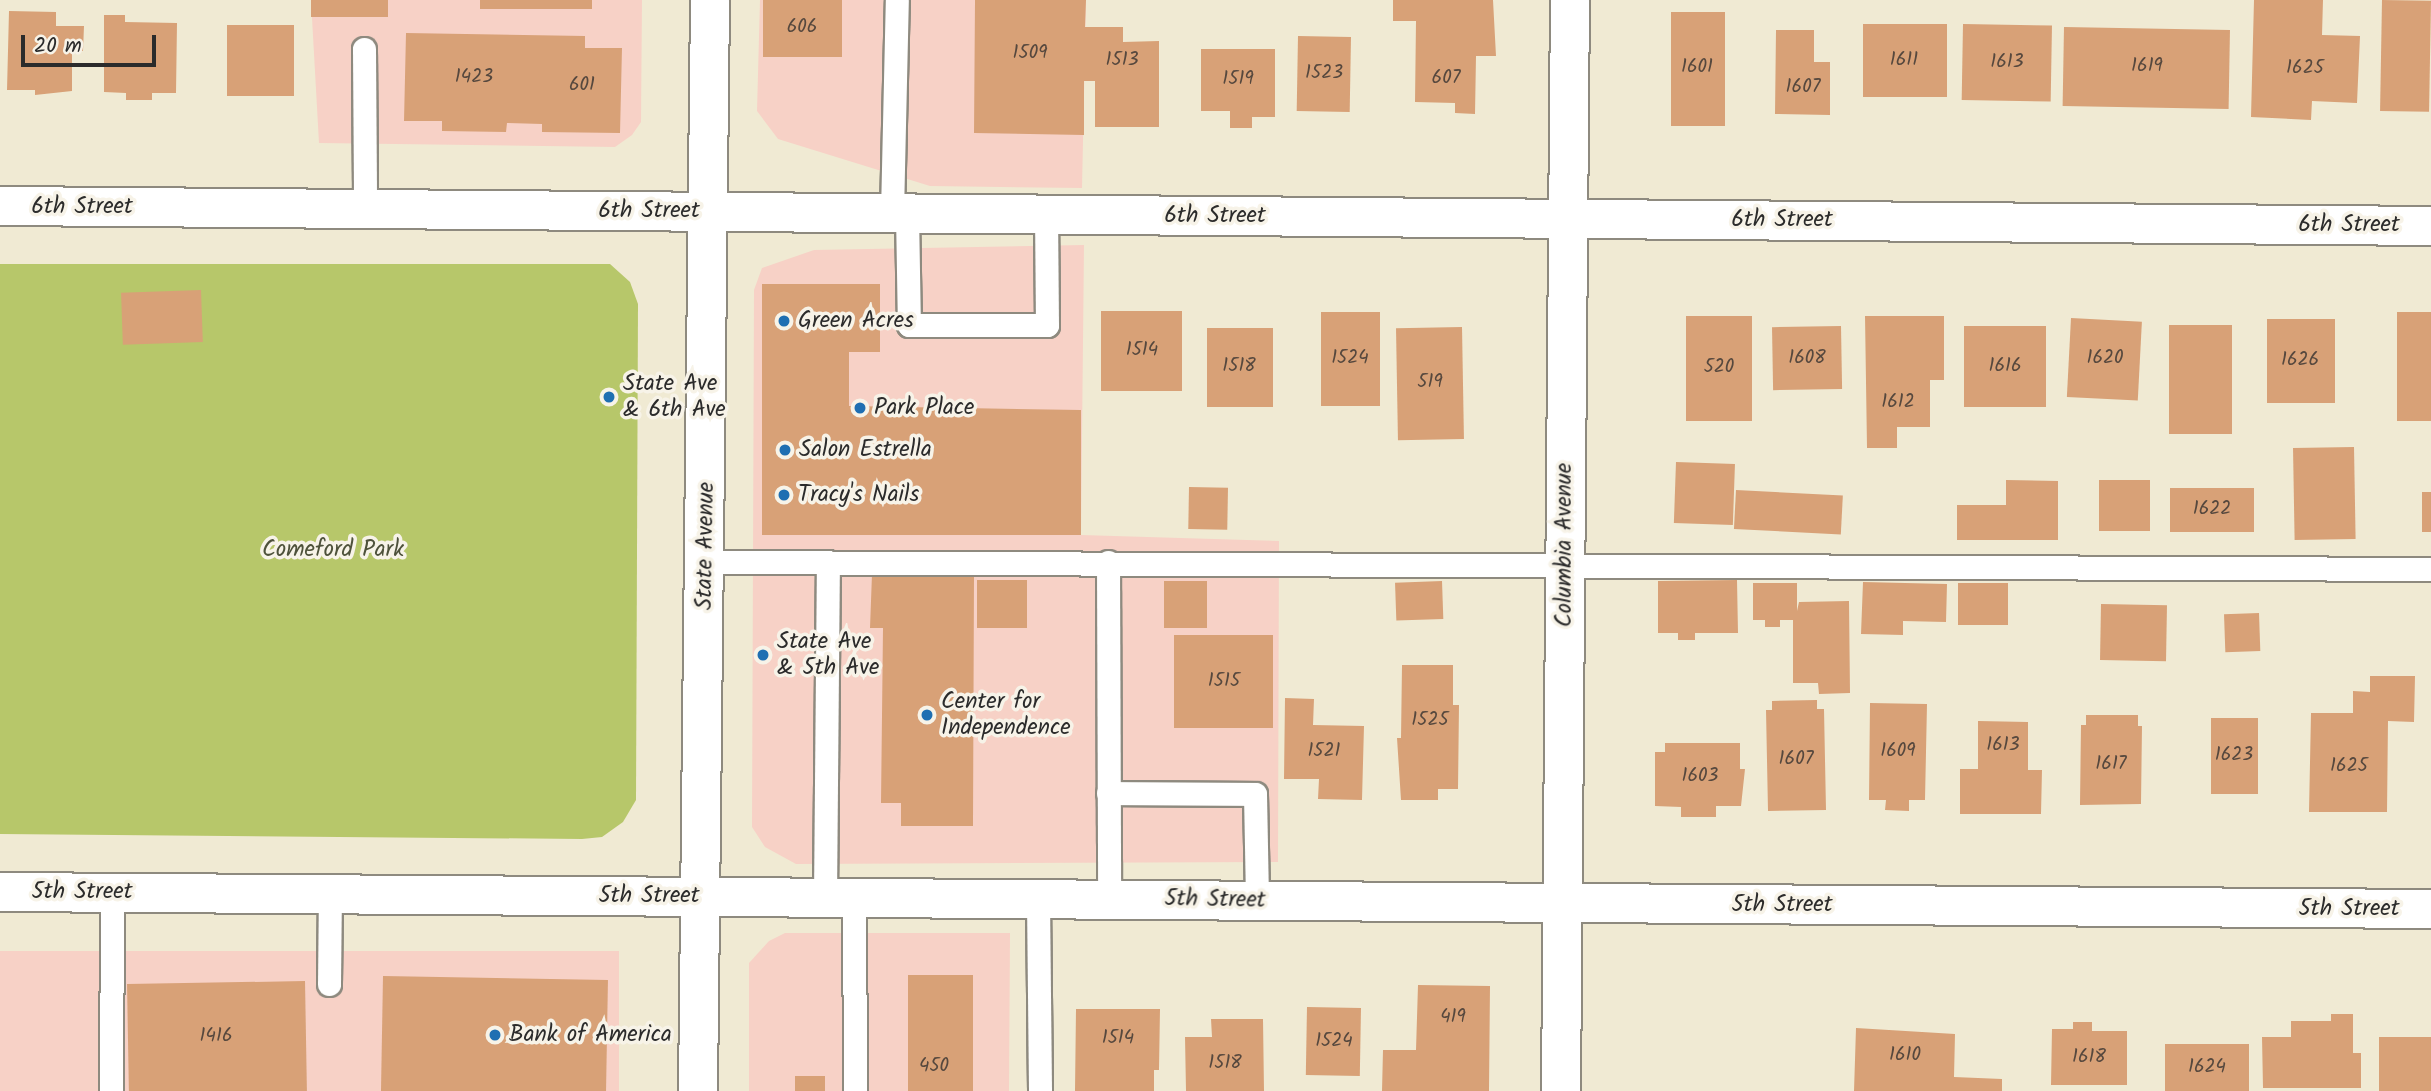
<!DOCTYPE html>
<style>
body{margin:0}
#map{position:relative;width:2431px;height:1091px;overflow:hidden;background:#f0ead3;font-family:Kalam,sans-serif}
div>[style]{position:absolute}
[style*='--x']{left:calc(var(--x)*1px);top:calc(var(--y)*1px);width:calc(var(--w)*1px);rotate:calc(var(--a)*1deg)}
.built>*{inset:0;background:#f7d1c6;transform-origin:0 0}
.green>*{inset:0;background:#b7c76a}
.building>*{inset:0;background:#d8a177;transform-origin:0 0}
.roads{filter:drop-shadow(2px 0 #8e8a7f) drop-shadow(-2px 0 #8e8a7f) drop-shadow(0 2px #8e8a7f) drop-shadow(0 -2px #8e8a7f)}
.lane>*{height:23px;margin:-11.5px;padding:0 11.5px;transform-origin:11.5px;border-radius:11.5px;background:#fff}
.street>*{height:38px;margin:-19px;padding:0 19px;transform-origin:19px;border-radius:19px;background:#fff}
.primary>*{height:38px;margin:-19px;padding:0 19px;transform-origin:19px;border-radius:19px;background:#fff}
.dots>*{width:19px;height:19px;translate:-50% -50%;box-sizing:border-box;border:4px solid #f7f3e8;border-radius:50%}
span{translate:-50% -50%;white-space:nowrap;text-align:center;line-height:1.15;-webkit-text-stroke:7px #f7f3e8;paint-order:stroke}
.number-label{font-size:19px;color:#56483e}
.number-label span{-webkit-text-stroke-width:0}
.street-label{font-size:23px;color:#2b2b2b}
.poi-label{font-size:23px;color:#2b2b2b}
.left{translate:0 -50%;text-align:left}
.park-label{font-size:23px;color:#4e523b}
.scale{position:absolute;left:21px;top:35px;width:135px;height:32px;box-sizing:border-box;border:4px solid #2b2b2b;border-top:0;padding-left:9px;font-size:21px;line-height:24px;white-space:nowrap;color:#2b2b2b;-webkit-text-stroke:5px #f7f3e8;paint-order:stroke}
</style>
<div id="map">
<div class="built">
<i style="clip-path:polygon(311px 0,642px 0,641px 122px,632px 135px,615px 147px,319px 143px)"></i>
<i style="clip-path:polygon(760px 0,1086px 0,1082px 188px,930px 186px,778px 139px,757px 111px)"></i>
<i style="clip-path:polygon(1084px 245px,1081px 535px,1279px 541px,1278px 862px,796px 864px,765px 847px,752px 827px,754px 290px,762px 268px,814px 250px)"></i>
<i style="clip-path:polygon(785px 933px,1010px 933px,1009px 1091px,749px 1091px,749px 963px,769px 941px)"></i>
<i style="left:0;top:951px;width:619px;height:140px"></i>
</div>
<div class="green">
<i style="clip-path:polygon(0 264px,610px 264px,630px 282px,638px 304px,636px 800px,623px 822px,602px 837px,582px 839px,0 834px)"></i>
</div>
<div class="building">
<i style="left:311px;top:0;width:77px;height:17px"></i>
<i style="left:480px;top:0;width:112px;height:9px"></i>
<i style="left:763px;top:0;width:79px;height:57px"></i>
<i style="clip-path:polygon(975px 0,1086px 0,1085px 27px,1123px 27px,1123px 42px,1159px 41px,1159px 127px,1095px 127px,1095px 81px,1084px 81px,1084px 135px,974px 133px)"></i>
<i style="clip-path:polygon(1393px 0,1493px 0,1496px 56px,1476px 56px,1475px 114px,1455px 113px,1455px 103px,1415px 102px,1416px 21px,1393px 21px)"></i>
<i style="clip-path:polygon(2254px 0,2323px 0,2322px 35px,2360px 36px,2357px 103px,2312px 101px,2311px 120px,2251px 117px)"></i>
<i style="left:2382px;top:0;width:49px;height:111px;rotate:1deg"></i>
<i style="clip-path:polygon(9px 11px,56px 12px,56px 26px,84px 26px,83px 51px,72px 51px,72px 91px,35px 95px,35px 90px,7px 90px)"></i>
<i style="left:1671px;top:12px;width:54px;height:114px"></i>
<i style="clip-path:polygon(104px 15px,125px 15px,125px 22px,177px 23px,176px 93px,152px 93px,152px 100px,126px 100px,126px 93px,104px 92px)"></i>
<i style="left:1863px;top:24px;width:84px;height:73px"></i>
<i style="left:1963px;top:24px;width:89px;height:76px;rotate:1deg"></i>
<i style="left:227px;top:25px;width:67px;height:71px"></i>
<i style="left:2064px;top:27px;width:166px;height:79px;rotate:1deg"></i>
<i style="clip-path:polygon(1776px 30px,1814px 30px,1814px 62px,1830px 62px,1830px 115px,1775px 114px)"></i>
<i style="clip-path:polygon(406px 33px,585px 36px,585px 48px,622px 48px,620px 133px,542px 132px,542px 124px,507px 123px,506px 132px,442px 131px,442px 121px,404px 121px)"></i>
<i style="left:1298px;top:36px;width:53px;height:75px;rotate:1deg"></i>
<i style="clip-path:polygon(1201px 49px,1275px 49px,1275px 117px,1252px 117px,1252px 128px,1230px 128px,1230px 111px,1201px 111px)"></i>
<i style="clip-path:polygon(762px 284px,880px 284px,880px 352px,849px 352px,849px 406px,1081px 410px,1081px 535px,762px 535px)"></i>
<i style="left:201px;top:290px;width:52px;height:80px;rotate:88deg"></i>
<i style="left:1182px;top:311px;width:80px;height:81px;rotate:90deg"></i>
<i style="left:1321px;top:312px;width:59px;height:94px"></i>
<i style="left:2397px;top:312px;width:34px;height:109px"></i>
<i style="left:1686px;top:316px;width:66px;height:105px"></i>
<i style="clip-path:polygon(1865px 316px,1944px 316px,1944px 380px,1930px 380px,1930px 427px,1897px 427px,1897px 448px,1867px 448px)"></i>
<i style="left:2071px;top:318px;width:71px;height:79px;rotate:3deg"></i>
<i style="left:2335px;top:319px;width:84px;height:68px;rotate:90deg"></i>
<i style="left:2169px;top:325px;width:63px;height:109px"></i>
<i style="left:1841px;top:326px;width:63px;height:69px;rotate:89deg"></i>
<i style="left:2046px;top:326px;width:81px;height:82px;rotate:90deg"></i>
<i style="left:1462px;top:327px;width:112px;height:66px;rotate:89deg"></i>
<i style="left:1207px;top:328px;width:66px;height:79px"></i>
<i style="left:2354px;top:447px;width:92px;height:61px;rotate:89deg"></i>
<i style="left:1676px;top:462px;width:59px;height:61px;rotate:2deg"></i>
<i style="clip-path:polygon(2006px 480px,2058px 481px,2058px 540px,1957px 540px,1957px 505px,2006px 505px)"></i>
<i style="left:2099px;top:480px;width:51px;height:51px"></i>
<i style="left:1189px;top:487px;width:39px;height:42px;rotate:1deg"></i>
<i style="left:2170px;top:488px;width:84px;height:44px"></i>
<i style="left:1736px;top:490px;width:107px;height:39px;rotate:3deg"></i>
<i style="left:2422px;top:492px;width:9px;height:40px"></i>
<i style="clip-path:polygon(872px 574px,974px 575px,973px 826px,901px 826px,901px 803px,881px 803px,883px 628px,870px 628px)"></i>
<i style="left:977px;top:580px;width:50px;height:48px"></i>
<i style="clip-path:polygon(1737px 580px,1738px 633px,1695px 633px,1695px 640px,1678px 640px,1678px 633px,1658px 633px,1658px 581px)"></i>
<i style="left:1164px;top:581px;width:43px;height:47px"></i>
<i style="left:1442px;top:581px;width:38px;height:47px;rotate:88deg"></i>
<i style="clip-path:polygon(1863px 582px,1947px 584px,1946px 622px,1903px 621px,1903px 635px,1861px 634px)"></i>
<i style="clip-path:polygon(1753px 583px,1797px 583px,1797px 611px,1799px 602px,1849px 601px,1850px 693px,1819px 694px,1818px 683px,1793px 683px,1793px 620px,1780px 620px,1780px 627px,1765px 627px,1765px 620px,1753px 620px)"></i>
<i style="left:1958px;top:583px;width:50px;height:42px"></i>
<i style="left:2101px;top:604px;width:66px;height:56px;rotate:1deg"></i>
<i style="left:2259px;top:613px;width:38px;height:35px;rotate:88deg"></i>
<i style="left:1174px;top:635px;width:99px;height:93px"></i>
<i style="clip-path:polygon(1402px 665px,1453px 665px,1453px 705px,1459px 705px,1458px 789px,1438px 789px,1438px 800px,1401px 800px,1397px 738px,1401px 738px)"></i>
<i style="clip-path:polygon(2370px 676px,2415px 676px,2414px 722px,2388px 721px,2387px 812px,2309px 812px,2311px 713px,2353px 713px,2353px 691px,2370px 692px)"></i>
<i style="clip-path:polygon(1285px 698px,1314px 699px,1313px 725px,1364px 726px,1362px 800px,1318px 799px,1319px 779px,1284px 779px)"></i>
<i style="clip-path:polygon(1817px 700px,1817px 709px,1824px 709px,1826px 810px,1768px 811px,1766px 710px,1772px 710px,1772px 701px)"></i>
<i style="clip-path:polygon(1870px 703px,1927px 704px,1925px 800px,1909px 800px,1909px 811px,1885px 810px,1886px 800px,1869px 800px)"></i>
<i style="clip-path:polygon(2086px 715px,2138px 715px,2138px 726px,2142px 726px,2141px 804px,2080px 805px,2081px 725px,2086px 725px)"></i>
<i style="left:2211px;top:718px;width:47px;height:76px"></i>
<i style="clip-path:polygon(1978px 721px,2028px 722px,2028px 770px,2042px 770px,2041px 814px,1960px 814px,1960px 769px,1978px 769px)"></i>
<i style="clip-path:polygon(1665px 743px,1740px 743px,1740px 769px,1745px 769px,1741px 806px,1716px 806px,1716px 817px,1681px 817px,1681px 807px,1655px 806px,1655px 752px,1665px 752px)"></i>
<i style="left:908px;top:975px;width:65px;height:116px"></i>
<i style="left:383px;top:976px;width:225px;height:115px;rotate:1deg"></i>
<i style="left:305px;top:981px;width:110px;height:178px;rotate:89deg"></i>
<i style="clip-path:polygon(1418px 985px,1490px 986px,1489px 1091px,1382px 1091px,1383px 1050px,1416px 1050px)"></i>
<i style="left:1307px;top:1007px;width:54px;height:68px;rotate:1deg"></i>
<i style="clip-path:polygon(1076px 1009px,1160px 1009px,1159px 1070px,1154px 1070px,1154px 1091px,1075px 1091px)"></i>
<i style="clip-path:polygon(2331px 1014px,2353px 1014px,2353px 1053px,2361px 1053px,2361px 1088px,2263px 1088px,2262px 1037px,2291px 1037px,2291px 1021px,2331px 1021px)"></i>
<i style="clip-path:polygon(1211px 1019px,1263px 1019px,1264px 1091px,1186px 1091px,1185px 1037px,1212px 1037px)"></i>
<i style="clip-path:polygon(2073px 1022px,2092px 1022px,2092px 1031px,2127px 1031px,2127px 1085px,2051px 1085px,2052px 1029px,2073px 1029px)"></i>
<i style="clip-path:polygon(1856px 1028px,1955px 1034px,1954px 1077px,2002px 1079px,2002px 1091px,1854px 1091px)"></i>
<i style="left:2379px;top:1037px;width:52px;height:54px"></i>
<i style="left:2165px;top:1044px;width:84px;height:47px"></i>
<i style="left:795px;top:1076px;width:30px;height:15px"></i>
</div>
<div class="roads">
<div class="lane">
<i style="--x:364;--y:49;--w:160;--a:89.6"></i>
<i style="--x:892;--y:213;--w:213;--a:-88.7"></i>
<i style="--x:907;--y:214;--w:111;--a:89"></i>
<i style="--x:909;--y:325;--w:138;--a:0"></i>
<i style="--x:1047;--y:325;--w:111;--a:-90.5"></i>
<i style="--x:706;--y:562;--w:1725;--a:0.23"></i>
<i style="--x:1108;--y:562;--w:337;--a:89.8"></i>
<i style="--x:1108;--y:793;--w:147;--a:0.4"></i>
<i style="--x:1255;--y:794;--w:107;--a:88.9"></i>
<i style="--x:825;--y:898;--w:336;--a:-89.5"></i>
<i style="--x:854;--y:898;--w:193;--a:89.7"></i>
<i style="--x:1038;--y:899;--w:192;--a:89.4"></i>
<i style="--x:329;--y:984;--w:90;--a:-89.4"></i>
<i style="--x:111;--y:1091;--w:198;--a:-89.7"></i>
</div>
<div class="street">
<i style="--x:0;--y:206;--w:2431;--a:0.47"></i>
<i style="--x:0;--y:892;--w:2431;--a:0.4"></i>
<i style="--x:1561;--y:1091;--w:1091;--a:-89.53"></i>
</div>
<div class="primary">
<i style="--x:698;--y:1091;--w:1091;--a:-89.37"></i>
</div>
</div>
<div class="dots">
<i style="left:784px;top:321px;background:#1f6fb2"></i>
<i style="left:609px;top:397px;background:#1f6fb2"></i>
<i style="left:860px;top:408px;background:#1f6fb2"></i>
<i style="left:785px;top:450px;background:#1f6fb2"></i>
<i style="left:784px;top:495px;background:#1f6fb2"></i>
<i style="left:763px;top:655px;background:#1f6fb2"></i>
<i style="left:927px;top:715px;background:#1f6fb2"></i>
<i style="left:495px;top:1035px;background:#1f6fb2"></i>
</div>
<div class="number-label">
<span style="left:802px;top:28px">606</span>
<span style="left:1030px;top:54px">1509</span>
<span style="left:1122px;top:61px">1513</span>
<span style="left:1904px;top:61px">1611</span>
<span style="left:2007px;top:63px">1613</span>
<span style="left:2147px;top:67px">1619</span>
<span style="left:1697px;top:68px">1601</span>
<span style="left:2305px;top:69px">1625</span>
<span style="left:1324px;top:74px">1523</span>
<span style="left:474px;top:78px">1423</span>
<span style="left:1446px;top:79px">607</span>
<span style="left:1238px;top:80px">1519</span>
<span style="left:582px;top:86px">601</span>
<span style="left:1803px;top:88px">1607</span>
<span style="left:1142px;top:351px">1514</span>
<span style="left:1350px;top:359px">1524</span>
<span style="left:1807px;top:359px">1608</span>
<span style="left:2105px;top:359px">1620</span>
<span style="left:2300px;top:361px">1626</span>
<span style="left:1239px;top:367px">1518</span>
<span style="left:2005px;top:367px">1616</span>
<span style="left:1719px;top:368px">520</span>
<span style="left:1430px;top:383px">519</span>
<span style="left:1898px;top:403px">1612</span>
<span style="left:2212px;top:510px">1622</span>
<span style="left:1224px;top:682px">1515</span>
<span style="left:1430px;top:721px">1525</span>
<span style="left:2003px;top:746px">1613</span>
<span style="left:1324px;top:752px">1521</span>
<span style="left:1898px;top:752px">1609</span>
<span style="left:2234px;top:756px">1623</span>
<span style="left:1796px;top:760px">1607</span>
<span style="left:2111px;top:765px">1617</span>
<span style="left:2349px;top:767px">1625</span>
<span style="left:1700px;top:777px">1603</span>
<span style="left:1453px;top:1018px">419</span>
<span style="left:216px;top:1037px">1416</span>
<span style="left:1118px;top:1039px">1514</span>
<span style="left:1334px;top:1042px">1524</span>
<span style="left:1905px;top:1056px">1610</span>
<span style="left:2089px;top:1058px">1618</span>
<span style="left:1225px;top:1064px">1518</span>
<span style="left:934px;top:1067px">450</span>
<span style="left:2207px;top:1068px">1624</span>
</div>
<div class="street-label">
<span style="left:82px;top:207px">6th Street</span>
<span style="left:649px;top:211px">6th Street</span>
<span style="left:1215px;top:216px">6th Street</span>
<span style="left:1782px;top:220px">6th Street</span>
<span style="left:2349px;top:225px">6th Street</span>
<span style="left:1565px;top:545px;rotate:-90deg">Columbia Avenue</span>
<span style="left:706px;top:546px;rotate:-89deg">State Avenue</span>
<span style="left:82px;top:892px">5th Street</span>
<span style="left:649px;top:896px">5th Street</span>
<span style="left:1215px;top:900px;rotate:1deg">5th Street</span>
<span style="left:1782px;top:905px">5th Street</span>
<span style="left:2349px;top:909px">5th Street</span>
</div>
<div class="poi-label">
<span class="left" style="left:798px;top:321px">Green Acres</span>
<span class="left" style="left:623px;top:397px">State Ave<br>&amp; 6th Ave</span>
<span class="left" style="left:874px;top:408px">Park Place</span>
<span class="left" style="left:799px;top:450px">Salon Estrella</span>
<span class="left" style="left:798px;top:495px">Tracy's Nails</span>
<span class="left" style="left:777px;top:655px">State Ave<br>&amp; 5th Ave</span>
<span class="left" style="left:941px;top:715px">Center for<br>Independence</span>
<span class="left" style="left:509px;top:1035px">Bank of America</span>
</div>
<div class="park-label">
<span style="left:333px;top:550px">Comeford Park</span>
</div>
<div class="scale">20 m</div>
</div>
